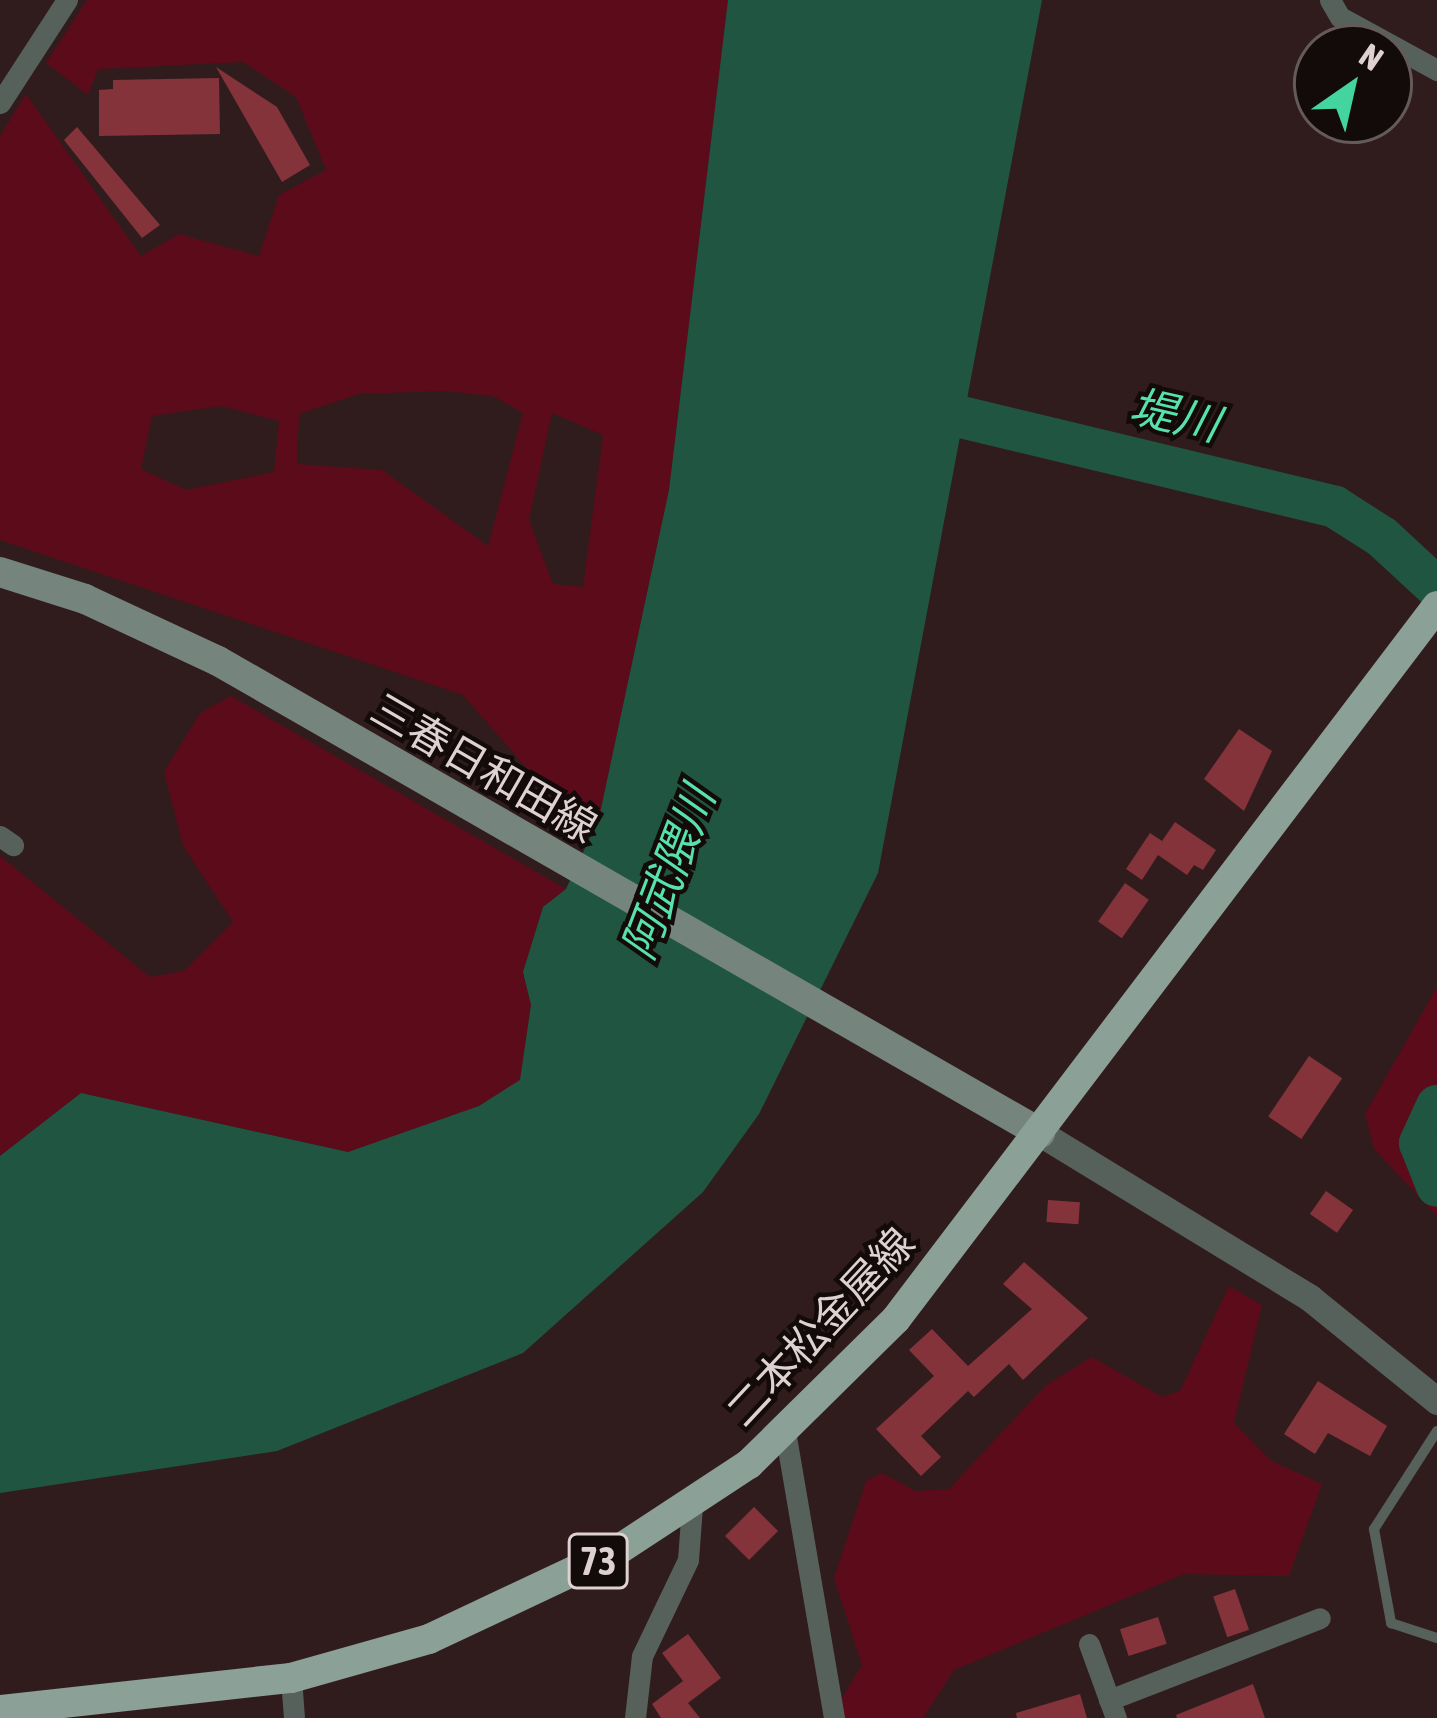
<!DOCTYPE html>
<meta charset="utf-8">
<style>
body{margin:0}
#map{position:relative;width:1437px;height:1718px;overflow:hidden;background:#311c1d;font-family:"Asap Condensed","Noto Sans JP",sans-serif}
div>[style]{position:absolute}
[style*='--x']{left:calc(var(--x)*1px);top:calc(var(--y)*1px);width:calc(var(--w)*1px);rotate:calc(var(--a)*1deg)}
.green>*{inset:0;background:#5b0b1a}
.water>*{inset:0;background:#205641}
.river>*{height:42px;margin:-21px;padding:0 21px;transform-origin:21px;border-radius:21px;background:#205641}
.building>*{inset:0;background:#84333a;transform-origin:0 0}
.service>*{height:10px;margin:-5px;padding:0 5px;transform-origin:5px;border-radius:5px;background:#57615c}
.minor>*{height:21px;margin:-10.5px;padding:0 10.5px;transform-origin:10.5px;border-radius:10.5px;background:#57615c}
.tertiary>*{height:27px;margin:-13.5px;padding:0 13.5px;transform-origin:13.5px;border-radius:13.5px;background:#57615c}
.secondary>*{height:30px;margin:-15px;padding:0 15px;transform-origin:15px;border-radius:15px;background:#75857d}
.primary>*{height:30px;margin:-15px;padding:0 15px;transform-origin:15px;border-radius:15px;background:#8ba096}
span{translate:-50% -50%;white-space:nowrap;text-align:center;line-height:1.15;-webkit-text-stroke:9px #130a0a;paint-order:stroke}
.shield-label span{padding:3px 9px;background:#130a0a;border:3px solid;border-radius:9px;-webkit-text-stroke-width:0}
.shield-label{font-size:39px;color:#dfd1d1;font-weight:700}
.street-label{font-size:42px;color:#dfd1d1}
.water-label{font-size:45px;color:#57e1ac;font-style:italic}
.north{position:absolute;left:1293px;top:24px;width:120px;height:120px;box-sizing:border-box;background:#130a0a;border:3px solid #655a5a;border-radius:50%;rotate:34deg;font-size:33px;font-weight:700;line-height:48px;text-align:center;color:#dfd1d1}
.north::after{content:'';display:block;margin:auto;width:42px;height:54px;background:#44d49f;clip-path:polygon(50% 0,100% 100%,50% 72%,0 100%)}
</style>
<div id="map">
<div class="green">
<i style="clip-path:polygon(evenodd,87px 0,728px 0,669px 490px,599px 818px,563px 810px,463px 695px,0 540px,0 136px,26px 94px,141px 256px,179px 234px,259px 256px,279px 195px,326px 170px,296px 97px,243px 62px,98px 69px,88px 95px,46px 63px,87px 0,444px 391px,493px 396px,523px 413px,488px 546px,382px 470px,297px 464px,299px 414px,359px 394px,444px 391px,87px 0,222px 406px,279px 421px,274px 472px,186px 490px,141px 469px,152px 416px,222px 406px,87px 0,552px 413px,603px 435px,583px 587px,553px 584px,529px 520px,552px 413px)"></i>
<i style="clip-path:polygon(231px 696px,566px 889px,543px 907px,523px 972px,531px 1004px,520px 1081px,479px 1106px,348px 1152px,81px 1093px,0 1156px,0 856px,150px 977px,184px 971px,233px 922px,183px 846px,164px 772px,200px 713px)"></i>
<i style="clip-path:polygon(1437px 987px,1437px 1216px,1374px 1149px,1365px 1114px)"></i>
<i style="clip-path:polygon(1229px 1286px,1262px 1305px,1234px 1423px,1270px 1460px,1322px 1484px,1289px 1576px,1184px 1574px,954px 1670px,923px 1718px,830px 1718px,862px 1665px,834px 1578px,866px 1481px,882px 1473px,916px 1491px,949px 1489px,1046px 1385px,1092px 1357px,1162px 1397px,1180px 1391px)"></i>
</div>
<div class="water">
<i style="clip-path:polygon(728px 0,1042px 0,878px 873px,759px 1114px,703px 1192px,523px 1353px,277px 1451px,0 1493px,0 1156px,81px 1093px,348px 1152px,479px 1106px,520px 1080px,531px 1005px,523px 972px,543px 907px,566px 889px,599px 818px,669px 490px)"></i>
</div>
<div class="river">
<i style="--x:911;--y:405;--w:436;--a:13.5"></i>
<i style="--x:1335;--y:507;--w:56;--a:32.6"></i>
<i style="--x:1382;--y:537;--w:75;--a:42.8"></i>
<i style="--x:1437;--y:1106;--w:41;--a:114.7"></i>
<i style="--x:1420;--y:1143;--w:46;--a:68.4"></i>
</div>
<div class="building">
<i style="clip-path:polygon(216px 67px,277px 107px,310px 165px,282px 182px)"></i>
<i style="clip-path:polygon(219px 78px,220px 134px,99px 136px,99px 90px,113px 89px,113px 80px)"></i>
<i style="clip-path:polygon(77px 127px,160px 225px,142px 238px,64px 140px)"></i>
<i style="clip-path:polygon(1239px 729px,1272px 751px,1244px 811px,1204px 779px)"></i>
<i style="clip-path:polygon(1175px 822px,1216px 850px,1203px 870px,1194px 865px,1187px 875px,1158px 855px,1142px 880px,1126px 869px,1150px 833px,1162px 841px)"></i>
<i style="left:1125px;top:883px;width:29px;height:47px;rotate:35deg"></i>
<i style="left:1309px;top:1056px;width:40px;height:73px;rotate:34deg"></i>
<i style="left:1326px;top:1191px;width:33px;height:28px;rotate:35deg"></i>
<i style="left:1048px;top:1200px;width:32px;height:22px;rotate:4deg"></i>
<i style="clip-path:polygon(1024px 1262px,1088px 1318px,1023px 1380px,1009px 1364px,974px 1397px,968px 1391px,921px 1436px,941px 1457px,921px 1476px,876px 1429px,934px 1376px,909px 1350px,932px 1329px,968px 1366px,1032px 1309px,1003px 1284px)"></i>
<i style="clip-path:polygon(1318px 1381px,1387px 1426px,1370px 1456px,1328px 1433px,1315px 1454px,1284px 1434px)"></i>
<i style="left:754px;top:1507px;width:34px;height:41px;rotate:45deg"></i>
<i style="left:1235px;top:1589px;width:43px;height:23px;rotate:71deg"></i>
<i style="left:1158px;top:1617px;width:28px;height:40px;rotate:72deg"></i>
<i style="clip-path:polygon(688px 1634px,721px 1678px,688px 1703px,700px 1718px,661px 1718px,652px 1704px,683px 1681px,662px 1653px)"></i>
<i style="clip-path:polygon(1253px 1684px,1265px 1718px,1177px 1718px,1176px 1715px)"></i>
<i style="clip-path:polygon(1080px 1694px,1087px 1718px,1017px 1718px,1016px 1713px)"></i>
</div>
<div class="service">
<i style="--x:1437;--y:1431;--w:117;--a:122.7"></i>
<i style="--x:1374;--y:1529;--w:96;--a:79.7"></i>
<i style="--x:1391;--y:1623;--w:48;--a:18.1"></i>
</div>
<div class="minor">
<i style="--x:1330;--y:0;--w:20;--a:60"></i>
<i style="--x:1340;--y:17;--w:111;--a:28.7"></i>
<i style="--x:0;--y:103;--w:123;--a:-57"></i>
<i style="--x:0;--y:836;--w:16;--a:35"></i>
<i style="--x:785;--y:1431;--w:291;--a:80.3"></i>
<i style="--x:1089;--y:1644;--w:79;--a:70"></i>
<i style="--x:291;--y:1678;--w:40;--a:85.7"></i>
<i style="--x:1109;--y:1700;--w:226;--a:-21.2"></i>
<i style="--x:635;--y:1718;--w:62;--a:-83.6"></i>
<i style="--x:642;--y:1656;--w:106;--a:-64.4"></i>
<i style="--x:688;--y:1560;--w:54;--a:-85.8"></i>
</div>
<div class="tertiary">
<i style="--x:1040;--y:1133;--w:316;--a:31.4"></i>
<i style="--x:1310;--y:1298;--w:164;--a:39"></i>
</div>
<div class="secondary">
<i style="--x:0;--y:572;--w:89;--a:17.6"></i>
<i style="--x:85;--y:599;--w:147;--a:25"></i>
<i style="--x:218;--y:661;--w:948;--a:29.86"></i>
</div>
<div class="primary">
<i style="--x:0;--y:1710;--w:293;--a:-6.3"></i>
<i style="--x:291;--y:1678;--w:143;--a:-15.8"></i>
<i style="--x:429;--y:1639;--w:209;--a:-25.2"></i>
<i style="--x:618;--y:1550;--w:157;--a:-33.3"></i>
<i style="--x:749;--y:1464;--w:206;--a:-44.6"></i>
<i style="--x:896;--y:1319;--w:895;--a:-52.81"></i>
</div>
<div class="shield-label">
<span style="left:598px;top:1561px">73</span>
</div>
<div class="street-label">
<span style="left:484px;top:768px;rotate:30deg">三春日和田線</span>
<span style="left:820px;top:1327px;rotate:-47deg">二本松金屋線</span>
</div>
<div class="water-label">
<span style="left:1175px;top:416px;rotate:13deg">堤川</span>
<span style="left:669px;top:873px;rotate:-69deg">阿武隈川</span>
</div>
<div class="north">N</div>
</div>
